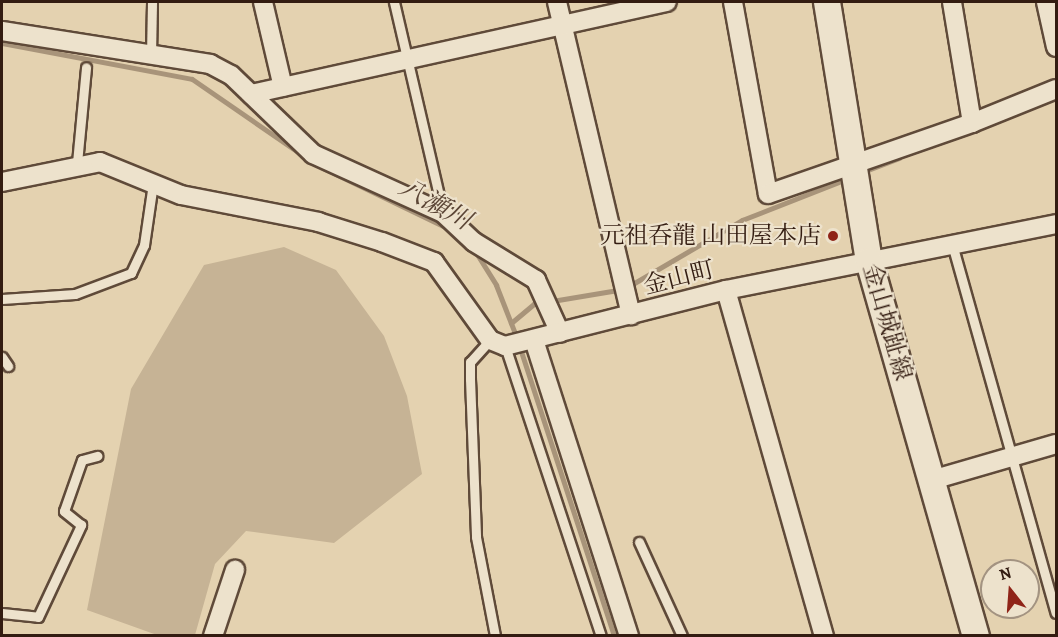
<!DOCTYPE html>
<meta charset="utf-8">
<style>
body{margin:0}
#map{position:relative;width:1058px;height:637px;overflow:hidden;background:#e4d2b0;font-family:Alegreya,"Noto Serif JP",serif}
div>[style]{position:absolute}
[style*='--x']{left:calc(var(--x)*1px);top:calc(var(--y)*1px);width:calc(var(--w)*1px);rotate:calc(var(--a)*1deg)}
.green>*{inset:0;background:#c6b395}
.stream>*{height:5px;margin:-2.5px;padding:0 2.5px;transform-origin:2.5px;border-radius:2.5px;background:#a8947a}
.roads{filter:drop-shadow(2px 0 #5f4a39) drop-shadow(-2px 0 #5f4a39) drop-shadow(0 2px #5f4a39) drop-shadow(0 -2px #5f4a39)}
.lane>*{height:9px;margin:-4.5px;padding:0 4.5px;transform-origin:4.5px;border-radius:4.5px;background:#ede2cc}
.street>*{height:18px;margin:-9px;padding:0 9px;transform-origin:9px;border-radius:9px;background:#ede2cc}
.secondary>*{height:26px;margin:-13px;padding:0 13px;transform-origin:13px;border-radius:13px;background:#ede2cc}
.dots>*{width:16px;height:16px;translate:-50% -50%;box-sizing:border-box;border:3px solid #ede2cc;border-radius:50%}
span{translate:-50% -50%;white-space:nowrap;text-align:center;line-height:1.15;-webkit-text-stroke:4.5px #ede2cc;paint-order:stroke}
.poi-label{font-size:24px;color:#331c11}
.right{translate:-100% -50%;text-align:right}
.street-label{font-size:24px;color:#331c11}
.water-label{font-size:26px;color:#5c4636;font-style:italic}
.frame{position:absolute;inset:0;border:3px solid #331c11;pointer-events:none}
.north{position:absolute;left:980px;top:559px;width:60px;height:60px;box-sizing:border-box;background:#ede2cc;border:2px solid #a39381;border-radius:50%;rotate:343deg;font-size:16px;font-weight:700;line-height:24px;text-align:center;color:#331c11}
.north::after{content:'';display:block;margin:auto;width:21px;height:27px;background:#8f2418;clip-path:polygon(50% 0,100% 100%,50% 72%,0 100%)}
</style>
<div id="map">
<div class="green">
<i style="clip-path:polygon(284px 247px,336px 270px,384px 336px,407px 396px,422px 474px,334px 543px,246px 531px,215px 564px,195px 635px,157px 635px,87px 610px,131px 389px,204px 265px)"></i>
</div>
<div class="stream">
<i style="--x:2;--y:43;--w:193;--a:10.7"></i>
<i style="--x:192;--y:79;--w:137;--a:34.6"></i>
<i style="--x:323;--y:168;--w:138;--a:25.8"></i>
<i style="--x:860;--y:173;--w:42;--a:-21"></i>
<i style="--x:475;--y:251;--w:40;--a:58"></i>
<i style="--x:496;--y:285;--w:55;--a:68.6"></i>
<i style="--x:516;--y:336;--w:316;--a:71.9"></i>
<i style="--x:511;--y:323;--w:30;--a:-40"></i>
<i style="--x:534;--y:304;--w:91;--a:-9.5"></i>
<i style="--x:624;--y:289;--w:137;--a:-30.3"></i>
<i style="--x:742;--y:220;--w:115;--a:-21.4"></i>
</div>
<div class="roads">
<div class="lane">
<i style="--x:394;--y:2;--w:216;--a:76.9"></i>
<i style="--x:151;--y:55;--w:53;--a:-88.9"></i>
<i style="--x:77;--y:163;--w:96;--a:-84.6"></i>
<i style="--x:952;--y:244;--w:383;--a:74.3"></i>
<i style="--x:2;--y:299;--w:73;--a:-3.9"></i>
<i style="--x:75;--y:294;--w:60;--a:-20.6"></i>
<i style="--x:131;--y:273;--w:31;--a:-65"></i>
<i style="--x:144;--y:245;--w:63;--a:-81.7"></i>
<i style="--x:490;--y:340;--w:30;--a:132"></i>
<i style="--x:470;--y:362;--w:17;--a:90"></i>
<i style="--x:470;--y:379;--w:158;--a:87.8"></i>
<i style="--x:476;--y:537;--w:101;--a:79.1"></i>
<i style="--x:505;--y:346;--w:305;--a:71.7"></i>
<i style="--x:2;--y:357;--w:11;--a:56"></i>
<i style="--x:639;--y:542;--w:103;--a:65.4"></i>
<i style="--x:2;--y:613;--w:36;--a:6"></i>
<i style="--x:38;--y:617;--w:102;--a:-64.9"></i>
<i style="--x:81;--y:525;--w:22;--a:-141"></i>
<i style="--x:64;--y:511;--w:54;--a:-70.6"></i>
<i style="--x:82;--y:460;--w:16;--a:-15"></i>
</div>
<div class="street">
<i style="--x:263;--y:2;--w:87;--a:76.8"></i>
<i style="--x:557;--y:2;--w:322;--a:76.7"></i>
<i style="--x:733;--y:2;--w:195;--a:79.7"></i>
<i style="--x:768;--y:194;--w:216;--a:-19.2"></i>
<i style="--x:972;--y:123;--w:123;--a:-99.4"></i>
<i style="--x:1046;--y:2;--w:46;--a:77.5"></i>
<i style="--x:2;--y:31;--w:211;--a:9"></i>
<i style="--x:210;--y:64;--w:24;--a:28"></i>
<i style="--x:231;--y:75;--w:114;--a:43.9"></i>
<i style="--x:313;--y:154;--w:143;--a:24.4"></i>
<i style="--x:443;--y:213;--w:42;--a:43.1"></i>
<i style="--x:474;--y:242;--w:73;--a:31.5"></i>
<i style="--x:536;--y:280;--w:58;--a:65.6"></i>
<i style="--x:251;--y:94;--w:426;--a:-12.5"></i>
<i style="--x:972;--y:123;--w:91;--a:-22"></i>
<i style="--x:2;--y:182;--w:100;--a:-11.5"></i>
<i style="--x:100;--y:162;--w:87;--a:22.2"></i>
<i style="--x:181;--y:195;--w:140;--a:11.1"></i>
<i style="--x:318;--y:222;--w:67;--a:17.4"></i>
<i style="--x:382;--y:242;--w:56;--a:21"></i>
<i style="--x:434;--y:262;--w:96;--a:54.3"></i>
<i style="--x:490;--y:340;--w:16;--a:22"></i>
<i style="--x:505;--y:346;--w:228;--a:-14.2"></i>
<i style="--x:726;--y:290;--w:337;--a:-11.3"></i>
<i style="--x:726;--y:290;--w:360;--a:74.2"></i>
<i style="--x:534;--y:340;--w:311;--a:72.2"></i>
<i style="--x:932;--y:480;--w:129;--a:-16.2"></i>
<i style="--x:213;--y:636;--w:70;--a:-71.6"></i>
</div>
<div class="secondary">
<i style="--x:827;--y:2;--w:262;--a:80.8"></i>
<i style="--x:869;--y:261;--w:390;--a:74.1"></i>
</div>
</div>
<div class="dots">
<i style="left:833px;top:236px;background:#8f2418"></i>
</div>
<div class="poi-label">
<span class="right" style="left:821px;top:236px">元祖呑龍 山田屋本店</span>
</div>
<div class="street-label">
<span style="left:679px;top:278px;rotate:-14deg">金山町</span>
<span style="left:887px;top:322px;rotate:74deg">金山城趾線</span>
</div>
<div class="water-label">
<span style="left:435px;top:204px;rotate:29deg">八瀬川</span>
</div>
<div class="frame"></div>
<div class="north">N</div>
</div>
